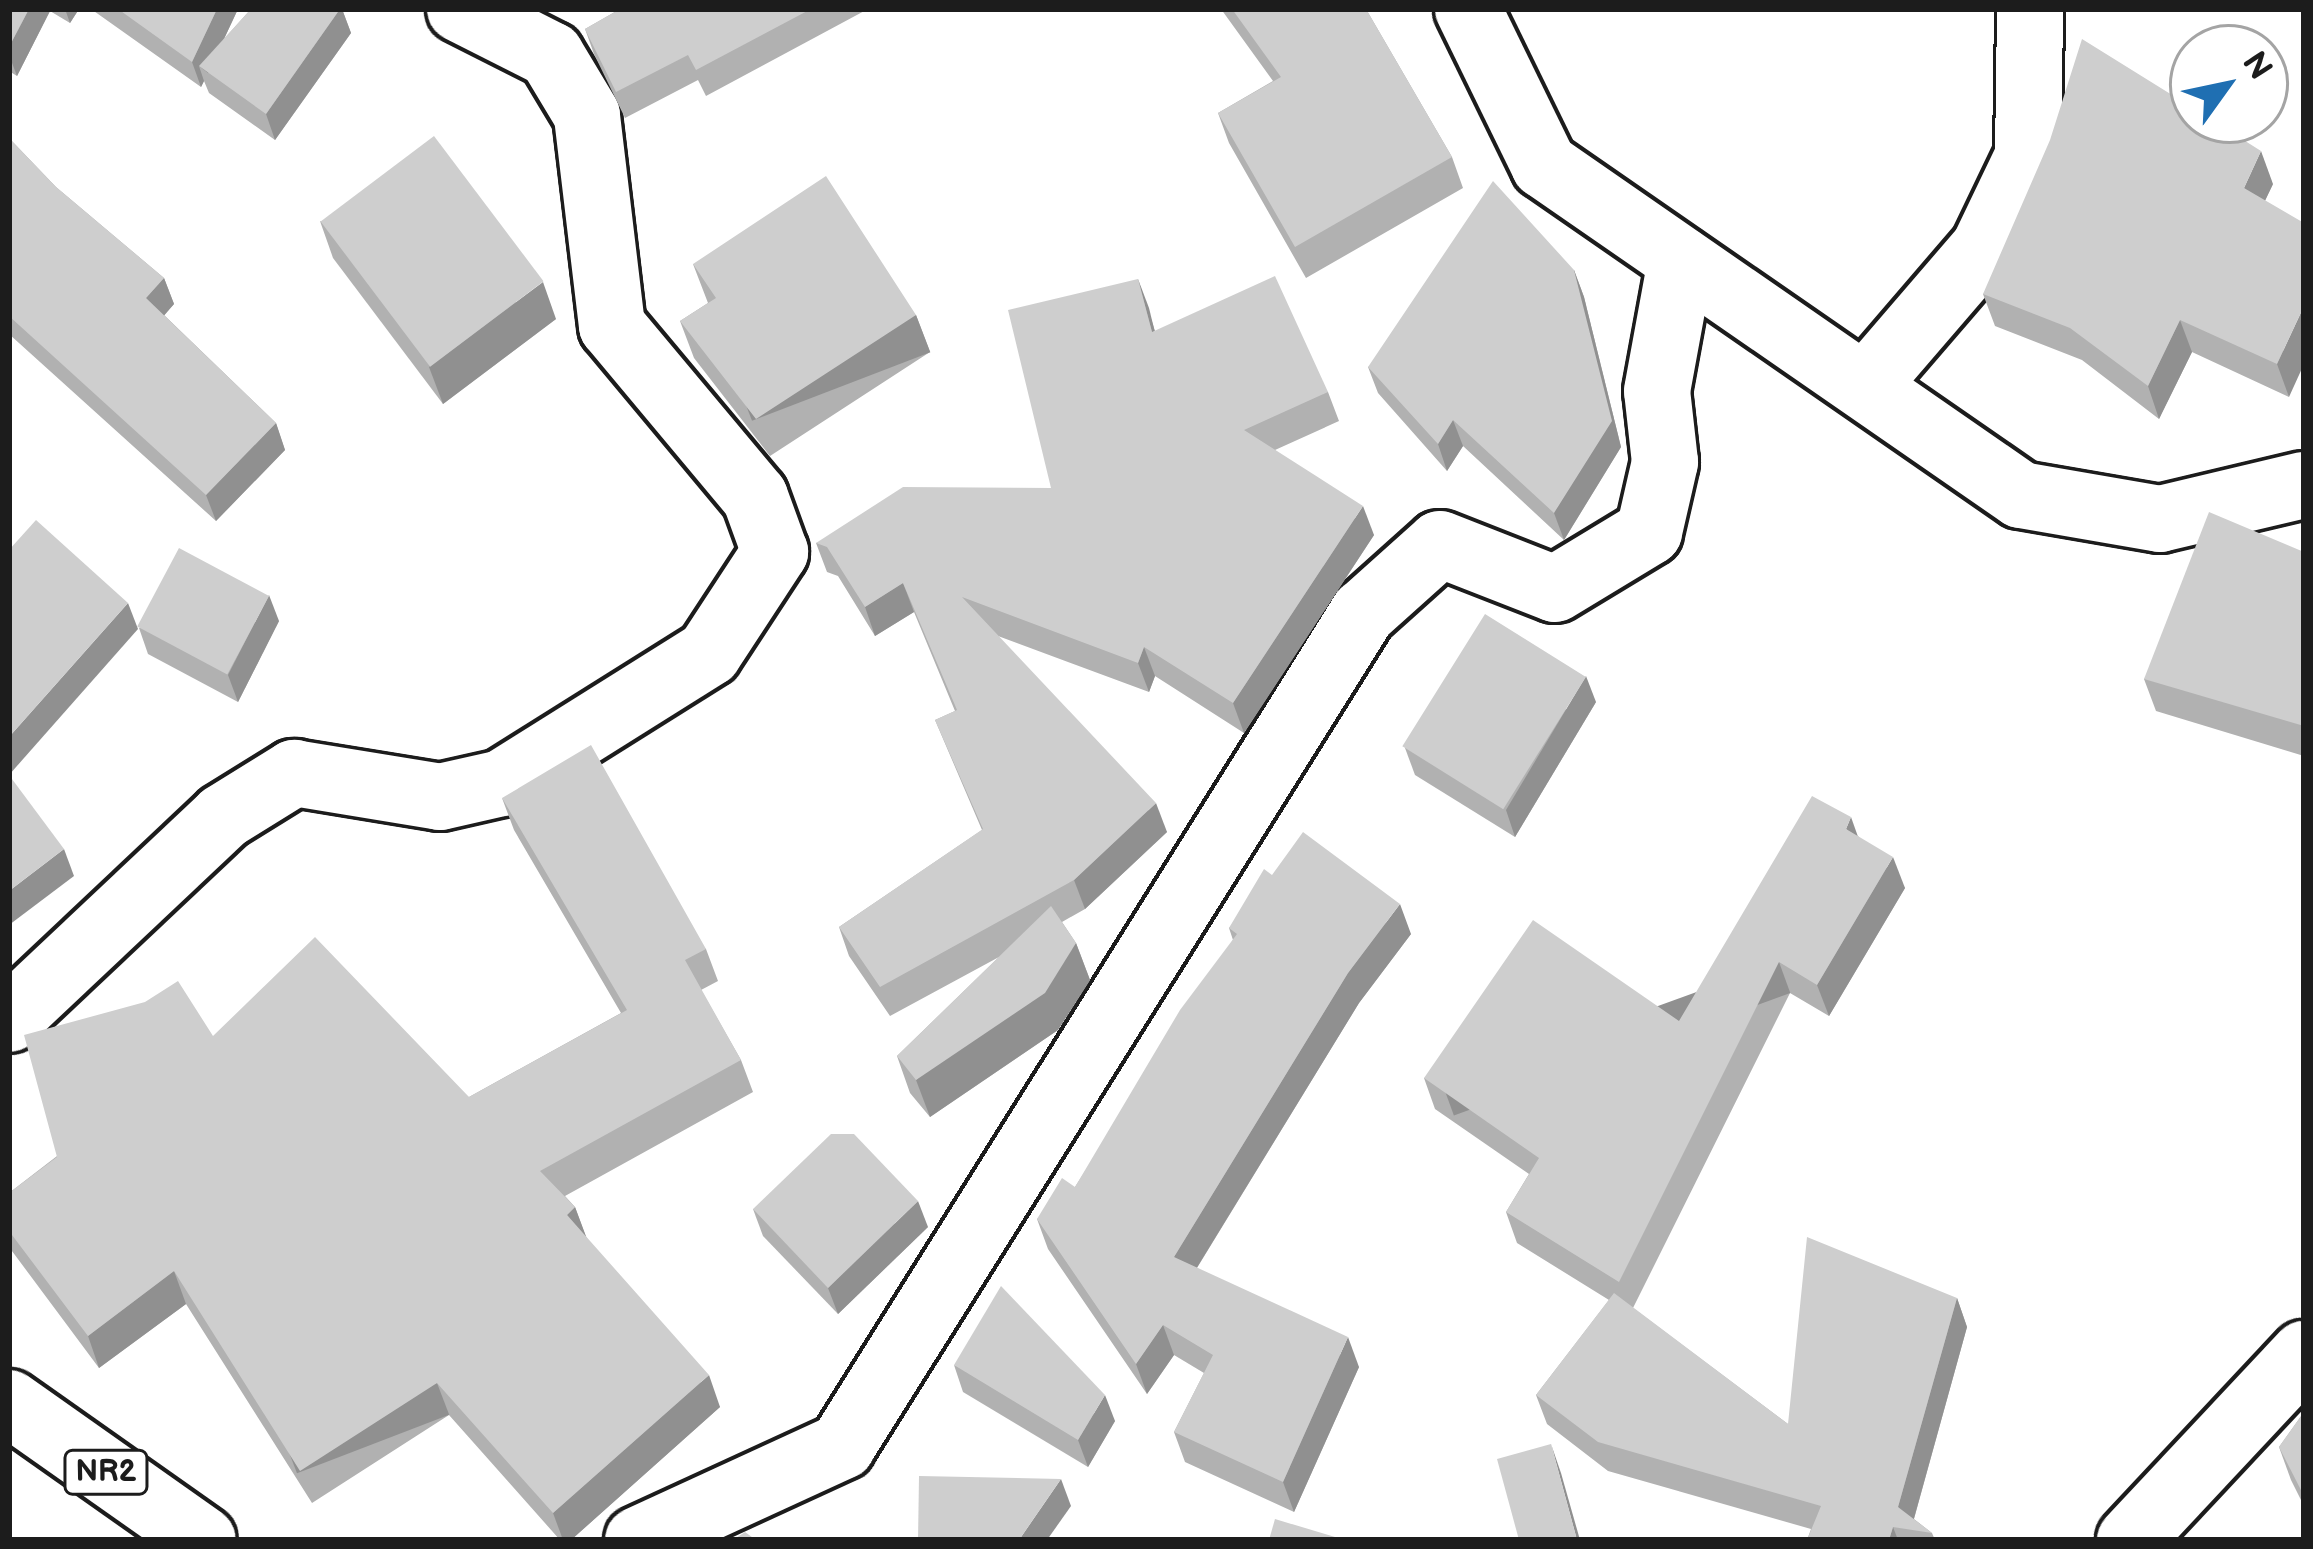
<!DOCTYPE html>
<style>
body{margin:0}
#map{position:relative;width:2313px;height:1549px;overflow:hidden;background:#fff;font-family:"Balsamiq Sans",sans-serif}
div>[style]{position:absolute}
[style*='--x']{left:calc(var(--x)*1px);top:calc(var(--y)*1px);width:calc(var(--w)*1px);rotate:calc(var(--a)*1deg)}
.roads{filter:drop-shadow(3px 0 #1c1c1c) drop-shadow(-3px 0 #1c1c1c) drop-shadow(0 3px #1c1c1c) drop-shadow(0 -3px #1c1c1c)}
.street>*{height:66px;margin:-33px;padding:0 33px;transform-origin:33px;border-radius:33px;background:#fff}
.highway>*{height:66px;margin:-33px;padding:0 33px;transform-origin:33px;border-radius:33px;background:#fff}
.wall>*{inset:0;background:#b1b1b1}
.shaded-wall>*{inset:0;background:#909090;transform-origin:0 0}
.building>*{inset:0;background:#cecece;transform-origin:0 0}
span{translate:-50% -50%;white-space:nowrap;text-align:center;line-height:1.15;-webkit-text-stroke:12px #fff;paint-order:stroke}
.shield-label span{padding:3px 9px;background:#fff;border:3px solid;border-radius:9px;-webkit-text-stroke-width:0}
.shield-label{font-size:30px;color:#1c1c1c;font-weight:700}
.frame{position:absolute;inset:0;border:12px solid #1c1c1c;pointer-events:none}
.north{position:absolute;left:2169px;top:24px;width:120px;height:120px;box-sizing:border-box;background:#fff;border:3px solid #a4a4a4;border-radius:50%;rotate:57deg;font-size:33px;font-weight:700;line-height:48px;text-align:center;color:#1c1c1c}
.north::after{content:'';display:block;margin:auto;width:42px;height:54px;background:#1f6fb2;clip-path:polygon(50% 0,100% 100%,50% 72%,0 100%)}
</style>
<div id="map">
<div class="roads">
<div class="street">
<i style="--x:1468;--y:9;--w:174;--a:64"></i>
<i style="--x:1544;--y:165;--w:580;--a:34.68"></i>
<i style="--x:2021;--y:495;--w:141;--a:9.8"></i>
<i style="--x:2160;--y:519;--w:148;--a:-13.3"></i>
<i style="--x:1867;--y:384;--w:179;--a:-49.3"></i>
<i style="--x:1984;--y:248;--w:102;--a:-64.4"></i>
<i style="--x:2028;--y:156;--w:147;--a:-89.2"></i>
<i style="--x:9;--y:1019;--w:294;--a:-43.3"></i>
<i style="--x:223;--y:817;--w:84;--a:-31.8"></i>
<i style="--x:294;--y:773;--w:148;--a:9.3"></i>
<i style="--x:440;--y:797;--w:64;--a:-12.7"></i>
<i style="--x:502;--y:783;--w:244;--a:-32.1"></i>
<i style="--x:709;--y:653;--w:121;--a:-56.8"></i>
<i style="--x:775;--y:552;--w:59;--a:-110"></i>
<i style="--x:755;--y:497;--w:223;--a:-129.9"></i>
<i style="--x:612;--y:326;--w:212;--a:-96.8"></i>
<i style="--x:587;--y:115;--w:70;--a:-121"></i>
<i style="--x:551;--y:55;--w:102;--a:-153.2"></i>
<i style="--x:638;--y:1540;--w:225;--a:-24.7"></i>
<i style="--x:842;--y:1446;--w:983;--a:-57.98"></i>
<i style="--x:1363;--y:613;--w:103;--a:-41.9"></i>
<i style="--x:1440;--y:544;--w:123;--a:21.4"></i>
<i style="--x:1555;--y:589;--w:110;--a:-31.2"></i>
<i style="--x:1649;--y:532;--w:72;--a:-77.1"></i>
<i style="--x:1665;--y:462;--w:71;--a:-96.4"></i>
<i style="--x:1657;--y:391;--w:133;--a:-79.6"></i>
<i style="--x:2130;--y:1540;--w:255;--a:-46.9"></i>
</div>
<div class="highway">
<i style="--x:9;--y:1403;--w:237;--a:35.2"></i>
</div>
</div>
<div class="wall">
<i style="clip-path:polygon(9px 9px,79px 9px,70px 23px,50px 11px,17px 76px,9px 71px)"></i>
<i style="clip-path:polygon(91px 9px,238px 9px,224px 39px,251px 9px,342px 9px,351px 33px,275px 140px,209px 93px,204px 81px,201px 87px)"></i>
<i style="clip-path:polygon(620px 9px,868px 9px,706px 96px,698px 80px,625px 118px,594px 54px,585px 29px)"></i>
<i style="clip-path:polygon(1221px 9px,1366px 9px,1452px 157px,1463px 188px,1306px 278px,1229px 143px,1218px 113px,1273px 81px)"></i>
<i style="clip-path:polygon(9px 138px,56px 187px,164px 278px,174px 304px,164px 315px,276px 423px,285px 450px,216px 521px,9px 334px)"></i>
<i style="clip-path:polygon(2273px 184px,2265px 200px,2289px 397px,2192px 352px,2159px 419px,2082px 360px,1995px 326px,1983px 294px)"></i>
<i style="clip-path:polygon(320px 221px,556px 319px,443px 404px,333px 258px)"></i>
<i style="clip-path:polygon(693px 264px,916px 315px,930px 352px,770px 456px,694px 358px,680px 321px,708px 303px)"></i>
<i style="clip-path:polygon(1574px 270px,1584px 297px,1621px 447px,1564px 540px,1463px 446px,1447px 471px,1378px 393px,1368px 367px)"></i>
<i style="clip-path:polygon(1138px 279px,1155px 331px,1328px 392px,1339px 421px,1275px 450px,1374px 535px,1244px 733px,1155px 676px,1149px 692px,998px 636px,1167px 832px,1085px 909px,1062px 922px,1076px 943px,1090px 980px,1058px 1030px,930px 1117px,910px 1093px,897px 1056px,999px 957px,890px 1016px,849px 956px,839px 927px,982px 830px,935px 720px,955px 711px,914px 612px,875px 636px,838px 576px,827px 572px,816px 543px,1051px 488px)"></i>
<i style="clip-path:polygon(2304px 552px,2304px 756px,2156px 711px,2144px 679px)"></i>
<i style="clip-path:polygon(279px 621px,238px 702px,148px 654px,139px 628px)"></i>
<i style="clip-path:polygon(1596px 702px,1515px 837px,1415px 775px,1405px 748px)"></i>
<i style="clip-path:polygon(502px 798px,706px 949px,718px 981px,701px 990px,741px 1060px,753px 1092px,565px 1196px,575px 1207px,586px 1237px,720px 1407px,571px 1540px,560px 1540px,449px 1415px,312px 1503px,186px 1304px,99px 1368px,9px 1247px,9px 1193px,213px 1036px,469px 1097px,621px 1013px,514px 830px)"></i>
<i style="clip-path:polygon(1858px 836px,1905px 888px,1829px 1016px,1790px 993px,1633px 1308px,1788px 1424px,1957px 1298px,1967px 1327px,1914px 1519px,1932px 1533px,1935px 1540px,1807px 1540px,1811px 1529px,1608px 1471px,1547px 1424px,1536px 1395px,1609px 1300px,1517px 1243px,1506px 1212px,1529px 1174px,1435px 1109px,1424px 1078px,1679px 1021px)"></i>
<i style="clip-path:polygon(1272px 875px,1411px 934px,1359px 1003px,1197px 1268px,1359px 1367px,1294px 1512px,1185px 1462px,1174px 1432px,1204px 1373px,1174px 1355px,1147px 1394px,1048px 1249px,1037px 1219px,1075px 1187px,1233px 940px,1229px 928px)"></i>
<i style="clip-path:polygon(753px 1209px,928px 1227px,838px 1314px,763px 1236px)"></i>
<i style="clip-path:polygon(954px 1365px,1115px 1421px,1088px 1467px,963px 1392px)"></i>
<i style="clip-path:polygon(2304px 1412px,2304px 1506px,2291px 1480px,2279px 1447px)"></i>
</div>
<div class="shaded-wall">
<i style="clip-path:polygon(29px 9px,49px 9px,50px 11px,17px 76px,9px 55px,9px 47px)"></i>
<i style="clip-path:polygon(65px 9px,79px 9px,70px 23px)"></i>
<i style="clip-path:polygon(217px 9px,238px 9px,208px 73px,199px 66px,204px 81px,201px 87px,192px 62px)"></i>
<i style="clip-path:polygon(340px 9px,342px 9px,351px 33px,275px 140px,266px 114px)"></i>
<i style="clip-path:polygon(2261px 151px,2273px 184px,2256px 220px,2244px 188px)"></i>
<i style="clip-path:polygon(1574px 270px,1584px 297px,1621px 447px,1564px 540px,1554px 513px)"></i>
<i style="clip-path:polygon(164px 278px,174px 304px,156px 325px,146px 298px)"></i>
<i style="clip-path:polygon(1138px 279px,1149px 308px,1162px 361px,1152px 332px)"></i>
<i style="clip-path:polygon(543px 282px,556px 319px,443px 404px,429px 367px)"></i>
<i style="clip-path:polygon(2304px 306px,2304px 364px,2289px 397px,2277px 364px)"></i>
<i style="left:916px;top:315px;width:40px;height:191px;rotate:69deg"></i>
<i style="clip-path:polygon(2180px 320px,2192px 352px,2159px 419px,2148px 386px)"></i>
<i style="clip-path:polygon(1453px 420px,1463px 446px,1447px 471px,1438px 444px)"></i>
<i style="clip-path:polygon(276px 423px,285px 450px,216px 521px,206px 495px)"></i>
<i style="clip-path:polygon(1363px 506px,1374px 535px,1244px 733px,1233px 703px)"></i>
<i style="clip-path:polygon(903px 583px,914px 612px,875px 636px,865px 607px)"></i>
<i style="clip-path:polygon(269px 595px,279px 621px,238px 702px,228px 675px)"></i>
<i style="clip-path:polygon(128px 603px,138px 629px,9px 775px,9px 737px)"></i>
<i style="clip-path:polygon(1144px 647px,1155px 676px,1149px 692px,1138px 663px)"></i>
<i style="clip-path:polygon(1586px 676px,1596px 702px,1515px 837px,1506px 810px)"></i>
<i style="clip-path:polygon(1156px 803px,1167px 832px,1085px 909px,1074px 880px)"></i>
<i style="clip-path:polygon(1851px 817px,1862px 848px,1846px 829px)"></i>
<i style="clip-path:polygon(64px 849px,74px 876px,9px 925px,9px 891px)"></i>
<i style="clip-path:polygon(1893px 857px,1905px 888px,1829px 1016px,1817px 985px)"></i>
<i style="clip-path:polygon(1400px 904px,1411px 934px,1359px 1003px,1185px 1287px,1174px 1257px,1348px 973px)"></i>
<i style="clip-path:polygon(1076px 943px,1090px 980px,1058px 1030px,930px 1117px,916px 1080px)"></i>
<i style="left:1779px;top:962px;width:33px;height:358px;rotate:70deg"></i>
<i style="clip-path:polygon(918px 1201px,928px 1227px,838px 1314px,828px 1288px)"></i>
<i style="clip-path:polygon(575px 1207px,587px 1239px,567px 1215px)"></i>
<i style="clip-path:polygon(174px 1271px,186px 1304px,99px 1368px,88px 1336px)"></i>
<i style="clip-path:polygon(1957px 1298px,1967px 1327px,1911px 1529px,1898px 1507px)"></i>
<i style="clip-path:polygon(1163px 1325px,1174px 1355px,1147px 1394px,1136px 1364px)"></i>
<i style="clip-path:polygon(1348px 1337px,1359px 1367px,1294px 1512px,1283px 1482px)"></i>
<i style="clip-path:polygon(709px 1375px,720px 1407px,571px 1540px,563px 1540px,553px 1513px)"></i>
<i style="left:437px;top:1383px;width:34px;height:163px;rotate:69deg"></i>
<i style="clip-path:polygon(1105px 1395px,1115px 1421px,1088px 1467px,1078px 1440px)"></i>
<i style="clip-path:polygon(1551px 1444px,1561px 1473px,1580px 1540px,1577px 1540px)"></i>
<i style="clip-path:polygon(1061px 1479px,1071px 1506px,1047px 1540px,1019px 1540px)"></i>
<i style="clip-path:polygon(1893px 1527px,1898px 1540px,1889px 1540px)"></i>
</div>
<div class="building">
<i style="clip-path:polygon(9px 9px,29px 9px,9px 47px)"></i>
<i style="clip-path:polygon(118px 9px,217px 9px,192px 62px)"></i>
<i style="clip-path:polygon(251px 9px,340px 9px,266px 114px,199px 66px)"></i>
<i style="clip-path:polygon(620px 9px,811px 9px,696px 70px,688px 55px,616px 92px,585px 29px)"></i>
<i style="clip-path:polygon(1232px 9px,1366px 9px,1452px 157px,1295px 247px,1218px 113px,1281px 77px)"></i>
<i style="clip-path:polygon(2082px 39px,2193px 108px,2193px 120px,2212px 120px,2261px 151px,2244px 188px,2304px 223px,2304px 306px,2277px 364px,2180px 320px,2148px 386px,2070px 328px,1983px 294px,2050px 140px)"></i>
<i style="left:434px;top:136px;width:182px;height:142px;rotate:53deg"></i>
<i style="clip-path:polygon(9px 138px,56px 187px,164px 278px,146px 298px,276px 423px,206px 495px,9px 316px)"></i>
<i style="clip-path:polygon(826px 176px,916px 315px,756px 419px,680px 321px,716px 298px,693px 264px)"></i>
<i style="clip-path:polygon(1493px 181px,1574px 270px,1612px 421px,1554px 513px,1453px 420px,1438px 444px,1368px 367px)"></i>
<i style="clip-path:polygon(1275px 276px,1328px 392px,1244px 430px,1363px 506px,1233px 703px,1144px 647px,1138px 663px,962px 597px,1156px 803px,1074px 880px,880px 987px,839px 927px,983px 829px,935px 720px,957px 710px,903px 583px,865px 607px,827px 547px,816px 543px,903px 487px,1051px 488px,1008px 310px,1138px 279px,1152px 332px)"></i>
<i style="clip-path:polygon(2209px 512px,2304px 552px,2304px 726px,2144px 679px)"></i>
<i style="clip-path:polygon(36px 520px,128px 603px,9px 737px,9px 550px)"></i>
<i style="left:179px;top:548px;width:102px;height:89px;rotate:28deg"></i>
<i style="left:1485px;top:614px;width:119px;height:156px;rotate:32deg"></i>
<i style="clip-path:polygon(591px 745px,706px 949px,685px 960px,741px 1060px,540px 1171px,575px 1207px,567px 1215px,709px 1375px,553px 1513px,437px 1383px,300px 1471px,174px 1271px,88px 1336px,9px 1231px,9px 1193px,57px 1157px,24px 1035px,145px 1002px,178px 981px,213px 1036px,315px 937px,469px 1097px,627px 1010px,502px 798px)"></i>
<i style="clip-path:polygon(9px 775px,64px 849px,9px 891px)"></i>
<i style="clip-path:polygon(1812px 796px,1851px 817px,1846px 829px,1893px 857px,1817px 985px,1779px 962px,1619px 1282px,1506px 1212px,1539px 1158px,1424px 1078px,1533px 920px,1679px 1021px)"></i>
<i style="clip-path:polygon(1303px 832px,1400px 904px,1348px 973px,1174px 1257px,1348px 1337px,1283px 1482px,1174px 1432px,1213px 1355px,1163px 1325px,1136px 1364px,1037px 1219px,1062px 1178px,1075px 1187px,1180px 1010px,1237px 934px,1229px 928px,1264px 869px,1272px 875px)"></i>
<i style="clip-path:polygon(1051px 906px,1076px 943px,1045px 993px,916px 1080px,897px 1056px)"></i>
<i style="clip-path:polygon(831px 1134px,854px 1134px,918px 1201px,828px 1288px,753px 1209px)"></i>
<i style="clip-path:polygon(1807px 1237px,1957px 1298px,1898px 1507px,1932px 1533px,1893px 1527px,1889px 1540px,1807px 1540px,1821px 1506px,1598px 1442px,1536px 1395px,1614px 1293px,1788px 1424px)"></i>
<i style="clip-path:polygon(1001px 1286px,1105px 1395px,1078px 1440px,954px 1365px)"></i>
<i style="clip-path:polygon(2304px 1412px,2304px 1496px,2279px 1447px)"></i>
<i style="clip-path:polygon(1551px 1444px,1577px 1540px,1519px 1540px,1497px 1459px)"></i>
<i style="clip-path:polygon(919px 1476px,1061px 1479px,1019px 1540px,918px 1540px)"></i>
<i style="clip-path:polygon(1275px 1519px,1345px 1540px,1269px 1540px)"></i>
<i style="clip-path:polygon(745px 1532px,756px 1540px,733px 1540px)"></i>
</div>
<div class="shield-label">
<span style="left:106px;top:1472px">NR2</span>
</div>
<div class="frame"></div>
<div class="north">N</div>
</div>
